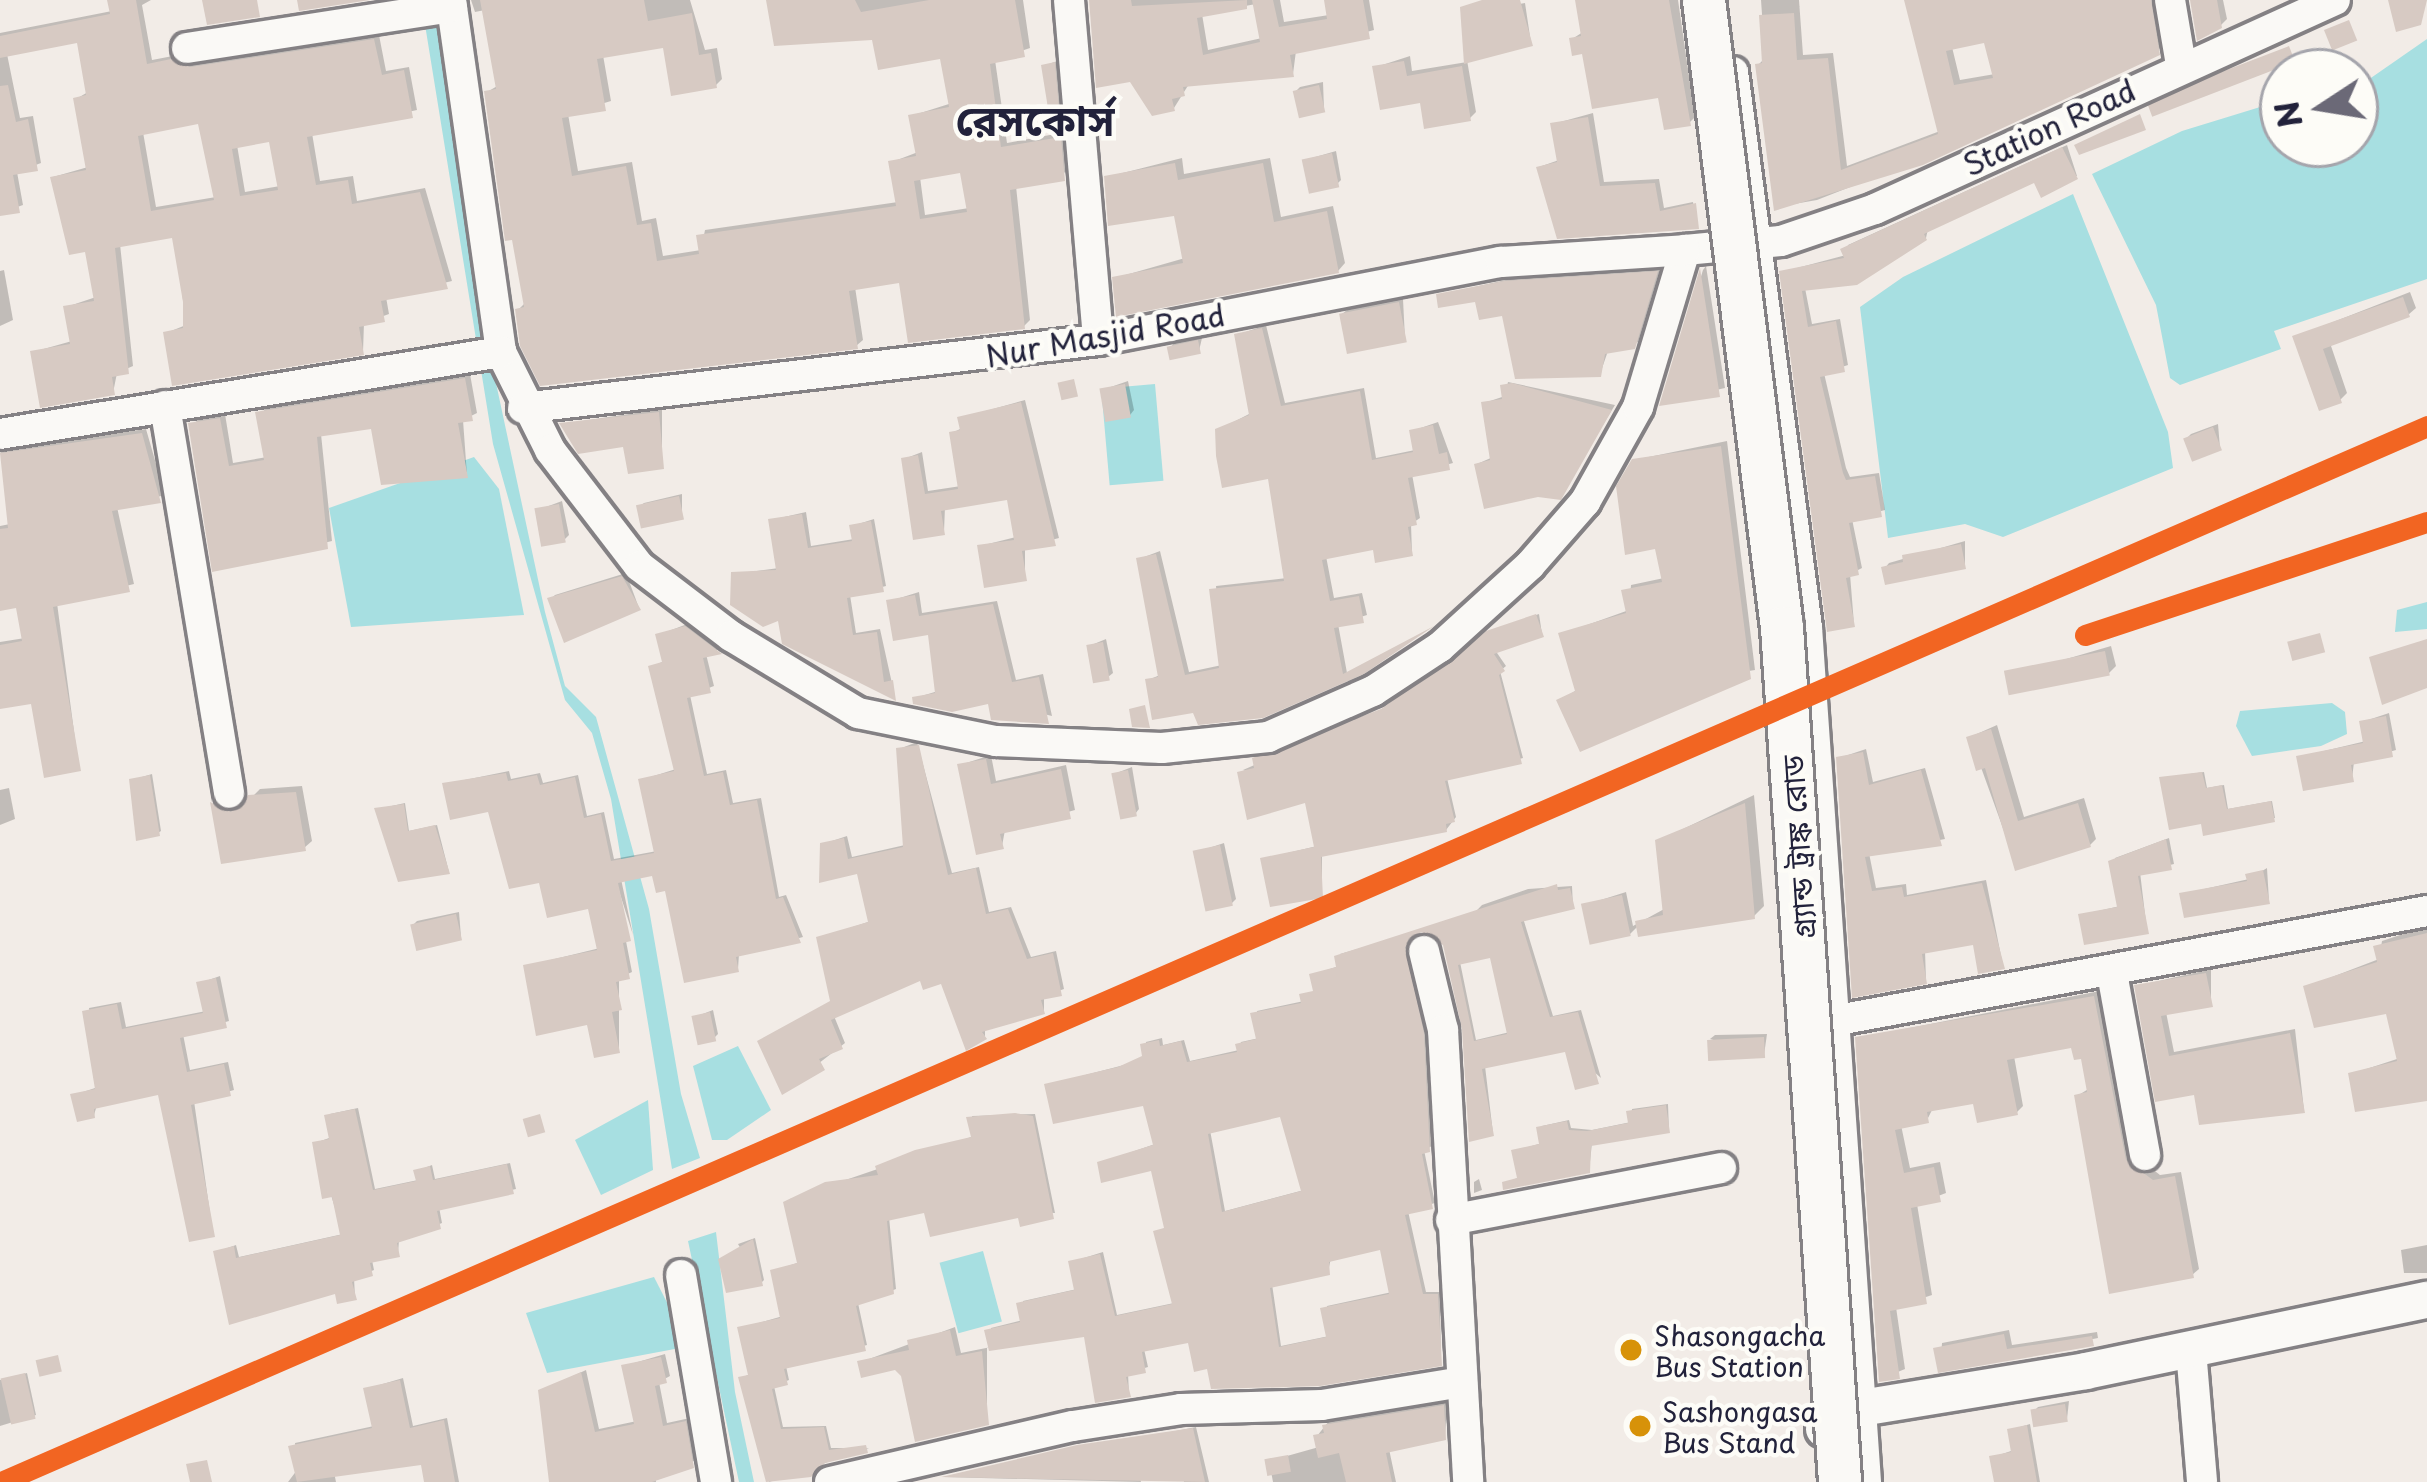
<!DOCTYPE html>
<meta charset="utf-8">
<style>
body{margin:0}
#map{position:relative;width:2427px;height:1482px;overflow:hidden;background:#f2ece7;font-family:"Playpen Sans","Noto Sans Bengali",sans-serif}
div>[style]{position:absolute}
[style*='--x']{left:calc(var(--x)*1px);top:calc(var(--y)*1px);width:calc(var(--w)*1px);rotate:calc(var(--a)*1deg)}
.water>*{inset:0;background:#a7dfe1;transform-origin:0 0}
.shadow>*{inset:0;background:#0003}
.building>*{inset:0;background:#d7cac3;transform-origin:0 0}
.roads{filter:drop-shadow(3px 0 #848184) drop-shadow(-3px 0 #848184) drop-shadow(0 3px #848184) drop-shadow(0 -3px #848184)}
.minor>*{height:30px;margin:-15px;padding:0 15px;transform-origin:15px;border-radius:15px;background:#faf9f6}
.major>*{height:36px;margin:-18px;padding:0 18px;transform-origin:18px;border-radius:18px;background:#faf9f6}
.bridges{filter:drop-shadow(3px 0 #848184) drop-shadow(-3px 0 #848184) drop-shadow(0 3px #848184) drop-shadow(0 -3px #848184)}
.highway-bridge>*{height:42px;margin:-21px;padding:0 21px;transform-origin:21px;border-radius:21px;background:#faf9f6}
.rail-1>*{height:21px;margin:-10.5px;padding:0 10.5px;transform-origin:10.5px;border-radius:10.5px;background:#f26522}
.dots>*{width:33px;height:33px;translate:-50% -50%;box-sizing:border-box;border:6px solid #fdfcf7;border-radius:50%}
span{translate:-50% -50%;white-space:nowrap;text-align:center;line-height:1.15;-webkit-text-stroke:9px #fdfcf7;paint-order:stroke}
.bus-label{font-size:27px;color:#22223b}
.left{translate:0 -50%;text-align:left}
.street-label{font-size:30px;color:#22223b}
.district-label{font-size:42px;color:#22223b;font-weight:700}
.north{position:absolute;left:2259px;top:48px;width:120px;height:120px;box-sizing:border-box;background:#fdfcf7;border:3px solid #a5a5ac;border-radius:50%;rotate:258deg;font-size:33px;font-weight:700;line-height:48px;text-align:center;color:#22223b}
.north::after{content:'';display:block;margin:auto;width:42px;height:54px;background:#6b6977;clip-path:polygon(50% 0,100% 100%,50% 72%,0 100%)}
</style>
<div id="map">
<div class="water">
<i style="clip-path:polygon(421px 0,439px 0,484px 327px,545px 612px,565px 686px,596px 717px,649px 909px,681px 1094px,700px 1158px,672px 1169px,611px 799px,592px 733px,565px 700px,493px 444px)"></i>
<i style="clip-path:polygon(2427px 39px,2427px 279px,2274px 331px,2281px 349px,2180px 385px,2170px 378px,2156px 305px,2092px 174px,2182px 131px,2283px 100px,2283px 144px,2355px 144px,2355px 89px)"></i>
<i style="clip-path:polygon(2073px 194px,2168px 432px,2173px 468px,2003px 537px,1965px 524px,1888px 538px,1860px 307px,1903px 277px)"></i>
<i style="left:1155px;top:384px;width:97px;height:54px;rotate:85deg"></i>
<i style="clip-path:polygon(474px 457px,499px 489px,524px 615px,351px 627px,329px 508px)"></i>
<i style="clip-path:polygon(2427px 602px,2427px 629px,2395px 632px,2397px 610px)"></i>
<i style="clip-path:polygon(2332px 703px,2345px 712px,2347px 734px,2321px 746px,2252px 756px,2236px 726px,2240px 711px)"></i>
<i style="clip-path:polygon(738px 1046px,771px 1110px,727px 1140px,712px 1140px,693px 1066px)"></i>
<i style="clip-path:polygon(648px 1100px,653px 1170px,601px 1195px,575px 1140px)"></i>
<i style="clip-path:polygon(716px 1232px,735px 1392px,754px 1482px,739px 1482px,688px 1241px)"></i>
<i style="left:983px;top:1251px;width:73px;height:45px;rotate:75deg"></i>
<i style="clip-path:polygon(654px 1277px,680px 1328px,680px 1348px,547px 1373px,526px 1313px)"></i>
</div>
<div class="shadow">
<i style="clip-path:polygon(evenodd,110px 0,151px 0,142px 5px,152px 60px,178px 55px,197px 63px,379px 35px,386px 71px,409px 67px,417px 110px,312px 133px,320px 181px,353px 176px,357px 201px,425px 188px,452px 281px,386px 297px,389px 314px,364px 323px,363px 352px,166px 333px,186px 325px,175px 234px,120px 244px,133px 366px,117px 373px,113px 393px,33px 352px,72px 341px,66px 307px,96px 297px,88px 249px,53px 177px,88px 167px,76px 99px,88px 92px,79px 40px,7px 54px,20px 118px,33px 116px,41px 163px,17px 172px,23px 205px,0 213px,0 33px,112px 11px,110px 0,200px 120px,216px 197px,156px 207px,143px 132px,200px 120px,110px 0,272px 139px,280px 186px,245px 192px,237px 145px,272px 139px)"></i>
<i style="clip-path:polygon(evenodd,471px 0,690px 0,705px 50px,717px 48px,722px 79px,716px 85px,665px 45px,603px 55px,611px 101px,568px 114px,578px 171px,632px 162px,642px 221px,656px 218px,663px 256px,701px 250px,705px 230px,898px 202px,892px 162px,918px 152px,911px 116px,952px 103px,943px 55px,768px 0,1023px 0,1030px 48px,995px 60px,1007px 143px,1066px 132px,1070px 171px,1016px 186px,1030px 320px,1024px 326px,901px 280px,855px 287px,863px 340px,856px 346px,518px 310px,526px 302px,487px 92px,499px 85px,485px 10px,475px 12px,471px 0,963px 170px,969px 208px,925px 215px,920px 177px,963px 170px)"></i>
<i style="clip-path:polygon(evenodd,1092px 0,1280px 0,1284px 22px,1329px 15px,1327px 0,1369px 0,1374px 30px,1296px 51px,1293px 74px,1189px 84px,1174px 108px,1092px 0,1256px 4px,1262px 38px,1208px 50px,1202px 14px,1256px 4px)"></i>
<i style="clip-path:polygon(1578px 0,1678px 0,1695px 117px,1689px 123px,1661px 95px,1572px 39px,1583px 32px)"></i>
<i style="clip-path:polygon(evenodd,1761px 0,1799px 0,1803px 55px,1833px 53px,1847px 166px,1940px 131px,1907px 0,2157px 0,2165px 46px,1980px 136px,1817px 200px,1777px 207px,1758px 65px,1765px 58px,1761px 0,1986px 40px,1995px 74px,1960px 80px,1952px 47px,1986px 40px)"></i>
<i style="clip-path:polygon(2191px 0,2223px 0,2227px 19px,2220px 26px)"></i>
<i style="clip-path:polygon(1525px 3px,1531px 43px,1467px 60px,1476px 112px,1470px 118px,1423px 99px,1376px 67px,1410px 56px,1412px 71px,1467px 62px,1468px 13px)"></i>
<i style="clip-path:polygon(1057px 61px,1063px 125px,1055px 133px,1044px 66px)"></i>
<i style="clip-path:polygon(1323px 82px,1324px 109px,1296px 91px,1300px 87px)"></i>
<i style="clip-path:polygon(1593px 113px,1604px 182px,1659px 179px,1664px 208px,1693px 202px,1696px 226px,1539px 167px,1559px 160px,1553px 124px)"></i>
<i style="clip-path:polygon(2067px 145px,2077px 176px,2035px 179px,1928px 229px,1926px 238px,1805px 288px,1812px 324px,1840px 319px,1848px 365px,1824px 373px,1846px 468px,1850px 477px,1879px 473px,1885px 510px,1852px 519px,1862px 568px,1850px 574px,1854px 624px,1782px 272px,1846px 255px,1848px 245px)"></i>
<i style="clip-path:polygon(1336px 151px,1341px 180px,1337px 184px,1305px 160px)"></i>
<i style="clip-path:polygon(1182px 158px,1184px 174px,1270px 158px,1281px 217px,1333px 206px,1345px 263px,1338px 271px,1115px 278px,1185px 258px,1176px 213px,1107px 177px)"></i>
<i style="clip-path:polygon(1706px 266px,1725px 388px,1663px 402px,1703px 270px)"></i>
<i style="clip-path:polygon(1660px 269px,1638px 342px,1608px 351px,1600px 374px,1477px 298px,1439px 295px,1510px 279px)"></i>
<i style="clip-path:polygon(4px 270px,13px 320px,0 326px,0 271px)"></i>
<i style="clip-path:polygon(2410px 292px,2416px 308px,2408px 315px,2330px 343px,2347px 393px,2340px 400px,2295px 337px)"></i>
<i style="clip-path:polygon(1403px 299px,1405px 339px,1342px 314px,1347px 310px)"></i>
<i style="clip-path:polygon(1266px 325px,1285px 403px,1364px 388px,1376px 458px,1415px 450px,1412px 431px,1438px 422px,1453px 463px,1412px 474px,1420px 518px,1411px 524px,1412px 553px,1375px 546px,1326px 556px,1334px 598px,1362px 593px,1367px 615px,1338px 624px,1347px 673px,1362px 671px,1195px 710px,1148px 680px,1160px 675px,1139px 559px,1160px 551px,1189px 672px,1222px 665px,1216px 586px,1287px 578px,1270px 475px,1218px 430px,1251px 413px,1237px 335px)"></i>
<i style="clip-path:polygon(1202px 338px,1199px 351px,1170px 348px,1174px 343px)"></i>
<i style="clip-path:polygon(470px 374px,477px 413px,463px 420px,467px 475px,373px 426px,321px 434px,332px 541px,215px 569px,196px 419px,225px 414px,233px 463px,267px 457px,264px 408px)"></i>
<i style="clip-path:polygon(1128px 381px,1134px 410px,1130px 415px,1102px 390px)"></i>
<i style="clip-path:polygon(1508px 382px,1615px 405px,1559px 497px,1477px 464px,1493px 457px,1484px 403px,1505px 396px)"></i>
<i style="clip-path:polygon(1025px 400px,1059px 538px,1025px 547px,1025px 578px,980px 546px,1016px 537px,1010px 497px,945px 507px,944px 532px,904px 459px,922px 452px,928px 491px,961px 486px,952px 433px,962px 428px,961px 418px)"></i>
<i style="clip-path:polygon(662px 409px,662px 466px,626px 443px,562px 424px)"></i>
<i style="clip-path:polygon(2218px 424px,2220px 448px,2187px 438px,2191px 434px)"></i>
<i style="clip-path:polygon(146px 429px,165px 495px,117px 507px,134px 584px,57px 603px,79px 769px,33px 700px,0 706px,0 642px,25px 638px,19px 605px,0 608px,0 526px,10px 524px,0 448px)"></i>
<i style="clip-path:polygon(1727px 441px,1755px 670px,1560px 701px,1578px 689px,1562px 634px,1629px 610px,1631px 585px,1664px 578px,1634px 460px)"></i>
<i style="clip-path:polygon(682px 494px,682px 516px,639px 507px,644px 503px)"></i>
<i style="clip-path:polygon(562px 501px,569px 535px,565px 539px,538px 510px)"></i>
<i style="clip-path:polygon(806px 512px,811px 546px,854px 539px,852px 526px,874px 519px,886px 586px,850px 595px,856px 633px,880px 629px,895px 697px,780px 617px,734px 574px,779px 568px,771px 520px)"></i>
<i style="clip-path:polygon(1965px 541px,1965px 566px,1885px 568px,1889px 563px)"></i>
<i style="clip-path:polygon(626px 573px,639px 608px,551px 599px,555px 595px)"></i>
<i style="clip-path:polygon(919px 592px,922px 613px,997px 601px,1016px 680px,1043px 674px,1052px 716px,990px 701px,915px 698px,938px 691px,931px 632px,890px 601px)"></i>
<i style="clip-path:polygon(1539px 614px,1542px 634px,1495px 650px,1506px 666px,1500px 671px,1523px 758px,1447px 778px,1456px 817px,1446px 830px,1322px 853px,1322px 895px,1263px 859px,1317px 846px,1307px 799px,1243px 770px,1387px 707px,1492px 630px)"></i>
<i style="clip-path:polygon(690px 623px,723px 648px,706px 654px,714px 686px,690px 695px,707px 774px,726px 770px,733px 803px,761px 798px,779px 897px,786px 895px,803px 937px,739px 954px,738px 969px,654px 872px,621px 879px,633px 935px,612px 869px,632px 972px,619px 978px,619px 1050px,526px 966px,600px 948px,591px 905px,542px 879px,490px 808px,445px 784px,509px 771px,511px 779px,540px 773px,543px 783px,578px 775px,587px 816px,604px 812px,614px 859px,657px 851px,641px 780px,676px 769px,652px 667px,664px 661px,658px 635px)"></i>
<i style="clip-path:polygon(1106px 639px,1113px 673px,1108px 677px,1089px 646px)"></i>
<i style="clip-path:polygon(2111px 646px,2116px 666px,2109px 673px,2008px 676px)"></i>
<i style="clip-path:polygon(2389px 713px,2396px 750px,2354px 762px,2352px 779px,2299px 757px,2366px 741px,2362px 722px)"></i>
<i style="clip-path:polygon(1997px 725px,2024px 817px,2084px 798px,2096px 839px,2090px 845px,2017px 867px,1970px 737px)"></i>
<i style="clip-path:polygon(917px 742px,952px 873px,979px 867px,989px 912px,1011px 907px,1031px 957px,1056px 951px,1064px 989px,1044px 996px,1044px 1011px,985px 1028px,985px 1037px,943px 980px,922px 977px,834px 1016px,845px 1043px,783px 1091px,833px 1001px,820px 938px,871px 921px,860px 871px,823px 844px,847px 836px,852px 857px,905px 845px,899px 749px)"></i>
<i style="clip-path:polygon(1866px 749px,1873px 782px,1925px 768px,1945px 839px,1869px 853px,1876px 888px,1906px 884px,1907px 895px,1986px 880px,2003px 966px,1975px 941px,1925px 950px,1926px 981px,1855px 994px,1839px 758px)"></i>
<i style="clip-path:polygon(991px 755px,996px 781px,1066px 765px,1075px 810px,1005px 830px,1002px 846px,960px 765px)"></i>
<i style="clip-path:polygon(1132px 767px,1139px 809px,1135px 814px,1114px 774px)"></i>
<i style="clip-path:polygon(2204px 772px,2207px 788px,2224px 785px,2228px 809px,2272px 801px,2275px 818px,2203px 821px,2162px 778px)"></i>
<i style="clip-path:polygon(152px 774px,161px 831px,158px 833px,132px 780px)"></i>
<i style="clip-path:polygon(302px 786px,312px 841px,304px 848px,223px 860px,213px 803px,220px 797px,243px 806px,260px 789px)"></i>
<i style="clip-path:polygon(9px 788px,15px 819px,0 825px,0 790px)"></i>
<i style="clip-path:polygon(1754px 795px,1764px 906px,1754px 916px,1639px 925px,1630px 934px,1585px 905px,1626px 892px,1633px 926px,1666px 908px,1658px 841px)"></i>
<i style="clip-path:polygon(405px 803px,409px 831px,437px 825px,449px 872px,378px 809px)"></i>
<i style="clip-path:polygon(2169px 838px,2174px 864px,2140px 872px,2147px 931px,2081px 915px,2120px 906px,2115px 858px)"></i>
<i style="clip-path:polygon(1224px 843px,1236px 899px,1231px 904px,1197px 852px)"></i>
<i style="clip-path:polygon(2267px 868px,2269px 901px,2182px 894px,2249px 879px)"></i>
<i style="clip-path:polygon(evenodd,1572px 886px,1573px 907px,1523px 918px,1553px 1016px,1581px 1010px,1601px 1078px,1567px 1048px,1485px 1066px,1493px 1133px,1445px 943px,1482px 905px,1528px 889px,1572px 886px,1492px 954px,1510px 1032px,1476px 1040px,1460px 962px,1492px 954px)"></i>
<i style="clip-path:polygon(459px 912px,461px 937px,413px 925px,417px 921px)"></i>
<i style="clip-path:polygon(2427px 926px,2427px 1097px,2351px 1074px,2400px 1058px,2388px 1011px,2306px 987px,2379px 959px,2382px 941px)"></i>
<i style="clip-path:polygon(evenodd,1417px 932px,1407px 941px,1426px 1028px,1432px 1146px,1424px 1150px,1435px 1203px,1408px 1211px,1426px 1292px,1440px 1292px,1441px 1363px,1209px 1366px,1190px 1339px,1144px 1349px,1148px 1367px,1128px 1373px,1129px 1394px,1086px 1333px,987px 1348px,987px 1423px,896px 1366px,861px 1362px,955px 1327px,961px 1353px,991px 1347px,991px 1328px,1023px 1320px,1023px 1301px,1077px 1289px,1071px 1262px,1103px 1252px,1117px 1315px,1174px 1303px,1157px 1232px,1167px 1227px,1154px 1168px,1100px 1163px,1155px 1144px,1146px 1102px,1047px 1085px,1124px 1065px,1145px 1056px,1146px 1042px,1162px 1038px,1163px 1045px,1184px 1040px,1190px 1061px,1239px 1050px,1241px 1042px,1259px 1038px,1257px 1011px,1304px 1001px,1316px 990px,1312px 975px,1339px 966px,1340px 954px,1417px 932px,1282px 1114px,1304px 1190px,1225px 1211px,1210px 1130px,1282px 1114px,1417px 932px,1382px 1247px,1392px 1292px,1327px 1306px,1329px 1336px,1281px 1346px,1272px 1284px,1328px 1272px,1331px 1258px,1382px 1247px)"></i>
<i style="clip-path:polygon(2211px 969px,2211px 1004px,2166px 1012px,2174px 1052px,2295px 1029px,2304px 1110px,2196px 1091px,2158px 1098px,2137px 986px)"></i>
<i style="clip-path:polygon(220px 976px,229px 1021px,183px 1034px,190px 1070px,228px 1062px,234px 1090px,194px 1101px,213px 1234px,160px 1091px,97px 1105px,94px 1115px,74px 1095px,98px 1087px,89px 1008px,121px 1002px,126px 1027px,206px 1011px,200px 983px)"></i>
<i style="clip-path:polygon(2100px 991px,2132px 1153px,2160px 1175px,2181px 1172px,2199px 1269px,2192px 1275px,2077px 1096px,2090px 1088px,2084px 1055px,2074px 1044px,2014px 1056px,2023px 1106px,2017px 1112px,1975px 1100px,1933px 1108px,1927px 1120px,1901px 1125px,1910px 1168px,1940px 1162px,1946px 1193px,1917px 1204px,1932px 1295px,1896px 1307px,1905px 1369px,1881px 1379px,1858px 1038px)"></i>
<i style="clip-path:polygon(713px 1010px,718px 1034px,714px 1038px,695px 1017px)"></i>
<i style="clip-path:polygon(1767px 1034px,1764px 1055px,1710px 1039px,1715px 1035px)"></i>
<i style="clip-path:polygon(1668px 1104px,1669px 1131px,1592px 1143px,1589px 1171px,1505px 1183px,1520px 1177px,1515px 1151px,1542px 1143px,1542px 1126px,1569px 1120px,1571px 1128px,1592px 1130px,1631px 1122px,1632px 1109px)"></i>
<i style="clip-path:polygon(358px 1108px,375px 1189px,418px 1180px,417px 1171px,432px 1165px,435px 1179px,510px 1163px,516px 1189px,439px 1207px,442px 1223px,399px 1240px,398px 1254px,372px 1260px,374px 1270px,354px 1278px,355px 1297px,216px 1252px,236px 1245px,239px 1257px,343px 1234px,315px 1143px,332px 1137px,330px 1114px)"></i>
<i style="clip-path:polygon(1035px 1114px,1055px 1213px,926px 1209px,889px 1217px,896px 1289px,858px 1303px,867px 1345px,786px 1366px,789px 1380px,774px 1386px,783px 1427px,826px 1426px,831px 1448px,869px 1448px,769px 1482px,753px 1401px,741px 1378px,750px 1374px,741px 1328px,783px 1316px,773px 1271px,800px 1262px,790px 1199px,974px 1136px,972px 1116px)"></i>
<i style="clip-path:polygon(1479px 1179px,1482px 1190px,1474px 1193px,1474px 1182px)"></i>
<i style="clip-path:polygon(755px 1238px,764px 1280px,761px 1283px,738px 1244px)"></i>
<i style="clip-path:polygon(2427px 1245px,2427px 1273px,2404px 1273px,2401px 1250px)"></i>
<i style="clip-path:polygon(2009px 1330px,2012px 1345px,2097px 1332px,2098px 1338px,1940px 1369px,1942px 1343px)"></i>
<i style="clip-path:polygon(665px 1354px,670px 1376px,659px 1382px,667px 1423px,690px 1418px,697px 1460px,655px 1473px,656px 1482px,552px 1482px,541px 1391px,586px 1370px,599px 1429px,637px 1421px,624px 1366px)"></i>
<i style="clip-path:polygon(27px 1373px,36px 1415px,0 1426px,0 1380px)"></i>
<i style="clip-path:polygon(403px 1378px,413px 1426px,447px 1418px,459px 1482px,427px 1482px,423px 1462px,334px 1472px,336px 1482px,288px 1482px,297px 1470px,295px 1443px,374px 1426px,366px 1389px)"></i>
<i style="clip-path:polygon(2069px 1401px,2067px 1419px,2034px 1411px,2038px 1407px)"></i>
<i style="clip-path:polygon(1447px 1402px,1445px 1438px,1389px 1449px,1396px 1482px,1273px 1482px,1269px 1461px,1319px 1447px,1317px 1436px,1329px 1421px)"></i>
<i style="clip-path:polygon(2030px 1424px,2040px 1482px,2000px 1482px,1993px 1457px,2014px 1450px,2010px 1430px)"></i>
<i style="clip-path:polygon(1196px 1427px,1209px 1482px,1184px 1482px,1180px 1465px,1139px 1474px,1141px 1482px,944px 1477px)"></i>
</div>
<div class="building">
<i style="clip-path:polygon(evenodd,107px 0,136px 0,147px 64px,171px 59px,190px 67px,374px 39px,382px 75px,404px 70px,413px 118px,307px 137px,316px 185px,348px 180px,352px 204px,420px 192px,448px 289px,381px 301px,385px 322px,359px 327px,364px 355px,172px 386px,163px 332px,183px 328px,183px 302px,172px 238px,115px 248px,129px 374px,112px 377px,115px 395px,40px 408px,30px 351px,70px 344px,63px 306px,94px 301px,85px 252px,69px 255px,50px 177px,86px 170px,73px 98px,86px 95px,77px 43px,0 58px,0 36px,110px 14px,107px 0,198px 124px,214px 200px,151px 211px,138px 136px,198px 124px,107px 0,269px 142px,278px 190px,240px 196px,232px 149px,269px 142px)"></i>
<i style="clip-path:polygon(202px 0,257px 0,260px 17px,207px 25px)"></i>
<i style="clip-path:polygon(297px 0,370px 0,299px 11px)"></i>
<i style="clip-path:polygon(evenodd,480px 0,644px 0,648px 21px,692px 13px,699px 55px,711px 53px,717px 88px,671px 96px,663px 48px,597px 59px,606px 111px,562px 118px,572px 176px,626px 166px,637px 225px,651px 223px,657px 261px,699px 254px,696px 235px,896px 206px,888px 161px,916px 156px,908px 115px,949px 107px,940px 59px,878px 70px,872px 40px,774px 46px,766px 0,855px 0,861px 12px,929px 0,1015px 0,1025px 57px,990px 64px,1001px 147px,1061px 137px,1065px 181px,1010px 190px,1025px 329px,908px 343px,899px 283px,849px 291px,858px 349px,540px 386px,520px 346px,515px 309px,524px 307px,512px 240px,505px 241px,484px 91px,496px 89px,480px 0,960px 173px,967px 212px,920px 219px,914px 181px,960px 173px)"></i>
<i style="clip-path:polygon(1089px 0,1131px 0,1132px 6px,1247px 0,1247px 9px,1197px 18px,1203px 55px,1260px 42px,1252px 0,1273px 0,1279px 27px,1327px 19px,1324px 0,1363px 0,1370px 39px,1290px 55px,1294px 77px,1183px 87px,1185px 96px,1172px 99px,1175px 111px,1152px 116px,1130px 82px,1096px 88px)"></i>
<i style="clip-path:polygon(1482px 0,1520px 0,1533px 46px,1464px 64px,1460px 7px)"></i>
<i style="clip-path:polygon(1575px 0,1669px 0,1691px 126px,1664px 130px,1658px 98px,1592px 109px,1582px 54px,1572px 56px,1569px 38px,1581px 36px)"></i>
<i style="clip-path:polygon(evenodd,1904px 0,2151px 0,2160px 55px,1923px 165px,1774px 211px,1755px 64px,1762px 63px,1759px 15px,1794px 13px,1797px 60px,1828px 58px,1841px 170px,1938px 134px,1904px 0,1984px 43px,1993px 78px,1954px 85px,1946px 51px,1984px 43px)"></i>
<i style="clip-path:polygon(2190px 0,2217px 0,2222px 28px,2197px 41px)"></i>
<i style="clip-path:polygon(2388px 0,2427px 0,2421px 25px,2396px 32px)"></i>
<i style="left:2349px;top:20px;width:22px;height:27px;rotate:68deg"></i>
<i style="left:2289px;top:46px;width:17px;height:153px;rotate:69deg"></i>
<i style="clip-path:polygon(1404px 61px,1407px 76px,1462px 66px,1471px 121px,1424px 129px,1420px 103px,1380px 110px,1372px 66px)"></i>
<i style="clip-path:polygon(1055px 62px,1061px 131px,1052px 133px,1041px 65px)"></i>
<i style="clip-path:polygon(8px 85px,16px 122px,28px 119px,38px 171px,13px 175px,20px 213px,0 216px,0 86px)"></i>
<i style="left:1319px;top:85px;width:28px;height:27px;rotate:77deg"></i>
<i style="clip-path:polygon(2140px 114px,2146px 130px,2079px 155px,2074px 145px)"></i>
<i style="clip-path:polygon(1588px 117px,1600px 186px,1655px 183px,1660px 211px,1696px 203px,1699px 229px,1557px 239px,1536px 167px,1557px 162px,1550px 123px)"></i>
<i style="clip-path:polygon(2062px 147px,2078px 179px,2041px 198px,2034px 183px,1924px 234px,1927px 240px,1857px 285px,1802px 291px,1808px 327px,1836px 321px,1845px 372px,1820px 377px,1843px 473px,1846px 480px,1875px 476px,1882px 517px,1849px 523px,1859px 575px,1846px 578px,1855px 627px,1827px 632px,1779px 271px,1844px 258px,1840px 249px)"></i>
<i style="left:1332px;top:153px;width:35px;height:31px;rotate:78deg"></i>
<i style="clip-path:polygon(1175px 163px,1178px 180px,1263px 163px,1274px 222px,1327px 211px,1339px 273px,1116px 317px,1112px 277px,1183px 263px,1174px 216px,1108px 226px,1104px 176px)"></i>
<i style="clip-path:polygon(1700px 268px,1720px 397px,1659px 406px)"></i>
<i style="clip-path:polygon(1658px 271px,1635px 349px,1605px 354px,1601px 377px,1515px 379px,1502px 316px,1479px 320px,1475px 302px,1438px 308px,1436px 294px,1504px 281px)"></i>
<i style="clip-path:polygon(2403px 297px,2410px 317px,2323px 349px,2342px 403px,2319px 411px,2292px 336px)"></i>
<i style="left:1399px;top:302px;width:41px;height:61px;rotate:79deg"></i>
<i style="clip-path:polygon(1262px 328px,1281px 406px,1360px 391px,1372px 460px,1413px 452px,1409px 430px,1433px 425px,1439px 454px,1447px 452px,1450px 470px,1408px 478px,1417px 525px,1408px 527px,1413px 556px,1375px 563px,1373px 550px,1322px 560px,1330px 601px,1359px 596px,1364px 623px,1334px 628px,1343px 674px,1434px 626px,1364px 674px,1263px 718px,1198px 725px,1193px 713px,1152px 720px,1145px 679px,1158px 677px,1136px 558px,1156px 554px,1185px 675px,1219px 668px,1209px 589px,1284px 581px,1268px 479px,1222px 488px,1216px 456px,1215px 429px,1249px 415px,1234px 334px)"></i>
<i style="left:1198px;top:340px;width:14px;height:32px;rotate:78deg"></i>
<i style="clip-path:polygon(465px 378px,473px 421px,458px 423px,468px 478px,381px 485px,371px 429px,317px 437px,328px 549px,212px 572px,188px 423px,220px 418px,229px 466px,264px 460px,255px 412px)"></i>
<i style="left:1074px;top:379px;width:18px;height:17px;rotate:77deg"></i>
<i style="clip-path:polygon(1512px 383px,1612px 410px,1561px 500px,1538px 497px,1484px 509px,1474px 464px,1490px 460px,1481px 402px,1502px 399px,1500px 385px)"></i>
<i style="left:1125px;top:384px;width:34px;height:26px;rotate:80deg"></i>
<i style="clip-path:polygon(1021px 402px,1056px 546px,1022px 551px,1027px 581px,984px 588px,977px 545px,1014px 540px,1007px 500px,941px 511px,945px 535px,913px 540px,901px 458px,918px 455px,925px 494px,958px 489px,949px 432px,960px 430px,957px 417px)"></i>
<i style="clip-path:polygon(659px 412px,664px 469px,628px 474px,623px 447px,578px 454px,559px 423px)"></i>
<i style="left:2213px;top:427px;width:25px;height:32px;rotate:69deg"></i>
<i style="clip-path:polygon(142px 433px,161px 503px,112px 511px,130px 592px,53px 607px,81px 771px,44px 778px,31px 704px,0 709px,0 645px,22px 641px,16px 608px,0 611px,0 529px,8px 528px,0 453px)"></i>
<i style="clip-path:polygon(1721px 446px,1751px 679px,1580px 752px,1556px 700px,1575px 691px,1558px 633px,1626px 613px,1621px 590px,1662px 582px,1655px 549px,1625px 555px,1616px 486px,1632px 459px)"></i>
<i style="left:679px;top:496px;width:24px;height:44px;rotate:78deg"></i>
<i style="left:559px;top:504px;width:39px;height:25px;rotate:80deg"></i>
<i style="clip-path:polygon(802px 514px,808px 548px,852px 541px,849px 525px,871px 521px,884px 592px,847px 598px,853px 635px,877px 632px,884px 682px,893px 680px,896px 701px,782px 644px,778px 621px,763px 627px,730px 605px,731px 572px,776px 570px,768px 519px)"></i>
<i style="clip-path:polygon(1961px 544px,1966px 569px,1885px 585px,1881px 567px,1903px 562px,1902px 555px)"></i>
<i style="clip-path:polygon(622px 576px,641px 610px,564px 643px,547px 598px)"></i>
<i style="clip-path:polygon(915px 595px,919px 616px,993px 604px,1012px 682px,1039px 677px,1049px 724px,991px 720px,988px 704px,952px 712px,913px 704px,912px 697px,935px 693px,928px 635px,893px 641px,886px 600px)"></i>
<i style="clip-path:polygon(1536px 614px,1544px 637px,1494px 654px,1505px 671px,1499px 675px,1522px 764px,1445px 781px,1455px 822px,1446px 824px,1447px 832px,1321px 857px,1323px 898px,1270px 907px,1260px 858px,1314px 847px,1305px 803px,1247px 820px,1237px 772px,1254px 768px,1252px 758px,1381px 709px,1486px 631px)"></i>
<i style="clip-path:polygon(685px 626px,722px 654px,703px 658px,711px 693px,687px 698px,704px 776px,723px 772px,730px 805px,757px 800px,776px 899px,783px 897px,801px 943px,736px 957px,739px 972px,684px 983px,665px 891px,656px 893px,652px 876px,618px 883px,631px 941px,623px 943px,630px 979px,616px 982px,622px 1010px,612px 1012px,620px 1053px,594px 1058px,587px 1025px,536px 1036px,523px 965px,597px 950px,588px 909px,547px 918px,539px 883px,509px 889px,488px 812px,450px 820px,442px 783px,506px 773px,508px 781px,537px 775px,540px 785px,575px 777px,584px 818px,601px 814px,611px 861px,654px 853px,638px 779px,674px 771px,648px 666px,662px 662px,655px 634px)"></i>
<i style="left:2320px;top:633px;width:20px;height:34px;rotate:75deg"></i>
<i style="clip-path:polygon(2427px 639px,2427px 688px,2382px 705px,2369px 657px)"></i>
<i style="left:1103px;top:642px;width:39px;height:17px;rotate:80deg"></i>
<i style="left:2105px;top:651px;width:25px;height:103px;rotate:79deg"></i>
<i style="clip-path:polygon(1145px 705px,1150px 728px,1132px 727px,1129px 709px)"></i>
<i style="clip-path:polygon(2386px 716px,2393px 757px,2351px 765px,2354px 782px,2303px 791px,2296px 756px,2363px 743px,2359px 721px)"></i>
<i style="clip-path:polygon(1991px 729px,2018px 821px,2078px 803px,2091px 847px,2015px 871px,1985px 768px,1976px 771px,1966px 737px)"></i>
<i style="clip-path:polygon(919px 745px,948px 875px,976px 868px,986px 914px,1008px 909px,1027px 959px,1053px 953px,1062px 996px,1041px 1000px,1045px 1014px,982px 1032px,987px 1039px,966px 1051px,941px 984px,923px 990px,920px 981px,831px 1020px,843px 1049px,819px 1059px,825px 1070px,782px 1095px,757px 1041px,830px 1001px,816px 937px,868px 922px,857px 874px,819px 883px,820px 843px,844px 838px,848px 859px,903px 847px,896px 748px)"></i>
<i style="clip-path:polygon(1863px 752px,1869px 785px,1921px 770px,1942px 846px,1865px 857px,1872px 891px,1902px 887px,1904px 897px,1982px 883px,2005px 969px,1978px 974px,1973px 945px,1922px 954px,1927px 984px,1852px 998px,1836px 757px)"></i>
<i style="clip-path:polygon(986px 759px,991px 784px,1061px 769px,1071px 819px,1000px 834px,1004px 849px,976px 855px,957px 764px)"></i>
<i style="left:1128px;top:770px;width:47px;height:17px;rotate:79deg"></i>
<i style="clip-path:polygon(2202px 772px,2206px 788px,2222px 785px,2227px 809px,2271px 801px,2275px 822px,2203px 836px,2201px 824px,2169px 830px,2159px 777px)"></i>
<i style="clip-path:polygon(150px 775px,160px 836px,136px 841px,129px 779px)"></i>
<i style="clip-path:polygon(296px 792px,306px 851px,221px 864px,210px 802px,231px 812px,248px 795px)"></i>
<i style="clip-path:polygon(1745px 803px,1755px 919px,1638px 937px,1635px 921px,1663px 915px,1655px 840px)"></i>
<i style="clip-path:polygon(404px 804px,408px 831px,435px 825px,450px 874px,398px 882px,374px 808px)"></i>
<i style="clip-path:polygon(2166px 839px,2172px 870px,2138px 876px,2149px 934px,2084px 945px,2078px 914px,2117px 907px,2108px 861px)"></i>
<i style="left:1220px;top:845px;width:62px;height:28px;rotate:78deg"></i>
<i style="clip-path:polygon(2263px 870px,2270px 904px,2184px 918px,2179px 893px,2247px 881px,2245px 874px)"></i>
<i style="clip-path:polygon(evenodd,1557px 884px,1558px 890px,1570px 888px,1575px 909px,1521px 922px,1550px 1017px,1578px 1012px,1599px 1084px,1575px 1090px,1565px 1052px,1482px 1069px,1494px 1136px,1469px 1142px,1462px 1029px,1443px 945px,1421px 932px,1405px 947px,1424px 1033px,1430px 1152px,1422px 1154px,1433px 1209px,1405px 1215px,1423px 1294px,1438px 1294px,1442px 1366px,1320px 1386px,1211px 1389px,1207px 1369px,1194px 1372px,1188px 1343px,1142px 1352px,1146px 1373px,1126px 1377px,1131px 1397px,1095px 1403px,1084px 1337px,989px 1351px,984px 1330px,1020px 1322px,1016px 1303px,1074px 1290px,1068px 1261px,1100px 1254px,1115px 1316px,1172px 1304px,1153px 1231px,1164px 1228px,1151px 1171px,1101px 1183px,1097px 1162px,1153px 1145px,1143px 1106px,1053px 1124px,1044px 1084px,1118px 1067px,1142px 1056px,1140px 1044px,1159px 1040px,1160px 1046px,1181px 1041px,1187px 1062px,1237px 1052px,1235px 1044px,1256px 1039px,1250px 1013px,1301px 1003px,1299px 994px,1313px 991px,1309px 974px,1336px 967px,1334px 956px,1557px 884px,1490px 958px,1507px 1034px,1474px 1041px,1458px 965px,1490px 958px,1557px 884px,1280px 1117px,1301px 1191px,1222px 1212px,1208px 1134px,1280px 1117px,1557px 884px,1380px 1250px,1389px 1294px,1320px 1308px,1326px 1337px,1279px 1347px,1270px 1288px,1330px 1275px,1329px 1262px,1380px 1250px)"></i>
<i style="left:1622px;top:895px;width:42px;height:42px;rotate:78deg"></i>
<i style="left:456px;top:914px;width:27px;height:47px;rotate:77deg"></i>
<i style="clip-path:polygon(2427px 933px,2427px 1101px,2355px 1112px,2348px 1073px,2397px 1061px,2386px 1014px,2314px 1028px,2303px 986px,2377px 962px,2373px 946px)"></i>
<i style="clip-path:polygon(2206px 973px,2213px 1007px,2161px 1016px,2169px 1056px,2290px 1033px,2305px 1113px,2199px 1125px,2194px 1095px,2155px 1102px,2134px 985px)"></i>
<i style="clip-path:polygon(216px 978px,227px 1028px,180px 1038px,187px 1072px,224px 1064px,231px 1096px,191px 1105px,215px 1237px,189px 1242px,158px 1095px,94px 1109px,95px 1118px,77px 1122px,70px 1094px,95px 1089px,82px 1011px,117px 1004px,122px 1029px,203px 1013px,196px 982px)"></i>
<i style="clip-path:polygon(2094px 996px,2126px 1160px,2153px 1180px,2175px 1176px,2194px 1278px,2109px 1294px,2074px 1095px,2087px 1092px,2081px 1059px,2074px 1060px,2071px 1048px,2007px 1060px,2018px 1115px,1977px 1123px,1973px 1104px,1927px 1112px,1929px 1123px,1895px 1130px,1904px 1173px,1934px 1167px,1941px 1202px,1911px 1208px,1927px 1304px,1890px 1311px,1900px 1379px,1879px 1382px,1855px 1037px)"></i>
<i style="left:710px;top:1012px;width:30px;height:19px;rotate:78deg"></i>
<i style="left:1764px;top:1037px;width:21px;height:57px;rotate:87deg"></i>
<i style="clip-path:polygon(1666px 1105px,1670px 1133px,1591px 1146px,1590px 1173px,1503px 1190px,1502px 1182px,1517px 1178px,1511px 1150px,1539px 1144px,1536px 1127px,1567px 1121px,1569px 1130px,1587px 1131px,1628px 1123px,1626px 1111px)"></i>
<i style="clip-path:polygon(355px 1109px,373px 1190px,416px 1181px,413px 1170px,430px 1166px,433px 1180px,507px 1164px,514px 1194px,437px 1211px,441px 1229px,397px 1243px,400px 1257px,370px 1263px,373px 1276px,352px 1282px,357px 1300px,337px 1304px,335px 1294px,229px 1325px,213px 1251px,234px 1246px,236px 1258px,340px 1235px,332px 1197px,322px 1199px,312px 1142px,329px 1139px,324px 1115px)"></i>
<i style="clip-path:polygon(1015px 1113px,1033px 1116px,1054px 1219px,1020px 1227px,1018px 1218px,930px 1237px,924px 1213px,887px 1221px,894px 1294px,856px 1306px,866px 1351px,784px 1369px,788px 1385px,772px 1389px,781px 1429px,824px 1427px,829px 1450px,866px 1445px,868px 1453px,825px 1463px,811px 1477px,766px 1482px,738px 1377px,748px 1375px,737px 1327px,780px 1318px,770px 1270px,797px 1263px,783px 1202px,825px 1182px,878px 1175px,875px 1166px,915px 1150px,971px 1137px,966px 1117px)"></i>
<i style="left:540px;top:1114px;width:19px;height:18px;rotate:74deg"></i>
<i style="clip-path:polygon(753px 1239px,763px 1286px,726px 1293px,718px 1259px)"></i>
<i style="clip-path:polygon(950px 1330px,956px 1356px,982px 1351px,989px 1425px,915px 1442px,901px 1376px,895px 1370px,861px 1378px,857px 1361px,909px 1350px,907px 1340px)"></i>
<i style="clip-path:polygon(2004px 1334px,2007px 1349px,2092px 1336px,2094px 1346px,1938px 1373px,1933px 1348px)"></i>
<i style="left:58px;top:1355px;width:17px;height:23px;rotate:77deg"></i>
<i style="clip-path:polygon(661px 1357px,667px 1383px,655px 1386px,663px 1426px,686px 1421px,694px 1468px,652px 1482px,549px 1482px,538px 1390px,581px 1372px,595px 1432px,634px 1424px,621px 1365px)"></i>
<i style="left:25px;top:1373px;width:47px;height:25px;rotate:77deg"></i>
<i style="clip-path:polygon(400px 1380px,410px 1428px,444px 1420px,455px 1482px,424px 1482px,421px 1465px,297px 1482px,288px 1446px,372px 1428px,363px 1388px)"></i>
<i style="left:2065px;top:1404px;width:18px;height:35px;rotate:81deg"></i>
<i style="clip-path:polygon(1444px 1405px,1446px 1440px,1386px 1453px,1392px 1482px,1346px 1482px,1339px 1453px,1318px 1458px,1313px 1435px,1324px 1433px,1322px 1425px)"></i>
<i style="clip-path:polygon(2027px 1425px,2037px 1482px,1994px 1482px,1989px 1456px,2011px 1452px,2007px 1429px)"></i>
<i style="clip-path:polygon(1193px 1428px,1205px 1482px,941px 1477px,1077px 1445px)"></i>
<i style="left:1288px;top:1455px;width:17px;height:24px;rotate:80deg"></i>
<i style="clip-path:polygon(207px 1460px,212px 1482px,190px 1482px,186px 1464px)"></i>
</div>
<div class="roads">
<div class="minor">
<i style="--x:451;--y:0;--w:356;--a:81.9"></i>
<i style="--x:501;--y:352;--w:110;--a:63.4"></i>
<i style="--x:550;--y:450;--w:146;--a:52.5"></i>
<i style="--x:639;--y:566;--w:116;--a:37.3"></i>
<i style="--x:731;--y:636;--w:149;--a:31.2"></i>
<i style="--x:858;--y:713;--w:141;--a:11.5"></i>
<i style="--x:996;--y:741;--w:166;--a:2.4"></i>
<i style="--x:1162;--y:748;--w:107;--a:-5.9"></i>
<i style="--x:1268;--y:737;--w:115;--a:-23.7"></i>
<i style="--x:1373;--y:691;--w:80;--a:-33.3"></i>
<i style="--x:1440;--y:647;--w:122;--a:-42.3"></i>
<i style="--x:1530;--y:565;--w:84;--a:-48.9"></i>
<i style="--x:1585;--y:502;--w:109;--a:-60.8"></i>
<i style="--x:1638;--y:407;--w:164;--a:-73.3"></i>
<i style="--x:1685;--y:250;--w:96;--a:-5.4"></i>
<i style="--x:1781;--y:241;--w:99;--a:-18.8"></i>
<i style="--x:1875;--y:209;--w:505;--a:-24.43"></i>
<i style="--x:1069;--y:0;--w:341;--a:85.1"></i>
<i style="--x:2170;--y:0;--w:66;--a:80.4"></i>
<i style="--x:187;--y:48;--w:268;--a:-8.8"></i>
<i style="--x:1733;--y:72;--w:560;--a:82.41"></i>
<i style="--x:1807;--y:627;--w:857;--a:86.05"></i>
<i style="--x:165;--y:406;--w:392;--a:80.6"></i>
<i style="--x:523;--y:408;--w:579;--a:-6.74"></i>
<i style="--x:1098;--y:340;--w:410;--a:-11"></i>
<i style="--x:1501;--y:262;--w:184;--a:-3.7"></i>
<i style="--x:0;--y:434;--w:508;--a:-9.3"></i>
<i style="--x:1424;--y:951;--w:81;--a:76.5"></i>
<i style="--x:1443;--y:1030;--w:453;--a:86.8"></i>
<i style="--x:2112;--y:973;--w:185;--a:79.7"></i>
<i style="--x:1838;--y:1020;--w:599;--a:-10.48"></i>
<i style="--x:1451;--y:1220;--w:275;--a:-10.9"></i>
<i style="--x:681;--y:1275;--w:210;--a:80.4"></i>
<i style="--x:2191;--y:1350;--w:132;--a:85.2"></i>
<i style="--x:830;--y:1482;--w:249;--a:-13"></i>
<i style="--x:1073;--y:1426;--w:109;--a:-8.9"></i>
<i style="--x:1181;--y:1409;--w:141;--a:-1.6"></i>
<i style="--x:1322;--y:1405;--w:142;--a:-9.3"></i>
</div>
<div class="major">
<i style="--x:1824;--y:1429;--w:17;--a:-69"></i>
<i style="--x:1830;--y:1413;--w:259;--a:-9.3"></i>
<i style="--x:2086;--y:1371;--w:348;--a:-11.8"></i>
</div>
</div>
<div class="bridges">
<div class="highway-bridge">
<i style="--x:1704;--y:0;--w:633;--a:82.92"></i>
<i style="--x:1782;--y:628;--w:856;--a:86.11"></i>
</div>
</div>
<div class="rail-1">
<i style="--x:2085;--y:635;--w:360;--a:-18.3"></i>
<i style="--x:1;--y:1482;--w:2646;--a:-23.52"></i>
</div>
<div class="dots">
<i style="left:1631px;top:1350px;background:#d79209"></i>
<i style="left:1640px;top:1426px;background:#d79209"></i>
</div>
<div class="bus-label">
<span class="left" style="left:1654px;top:1350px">Shasongacha<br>Bus Station</span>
<span class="left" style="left:1662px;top:1426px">Sashongasa<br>Bus Stand</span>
</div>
<div class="street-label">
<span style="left:2049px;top:127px;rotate:-25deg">Station Road</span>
<span style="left:1105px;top:335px;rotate:-10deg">Nur Masjid Road</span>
<span style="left:1798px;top:847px;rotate:-94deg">গ্র্যান্ড ট্রাঙ্ক রোড</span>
</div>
<div class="district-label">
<span style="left:1035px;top:119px">রেসকোর্স</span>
</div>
<div class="north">N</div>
</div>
